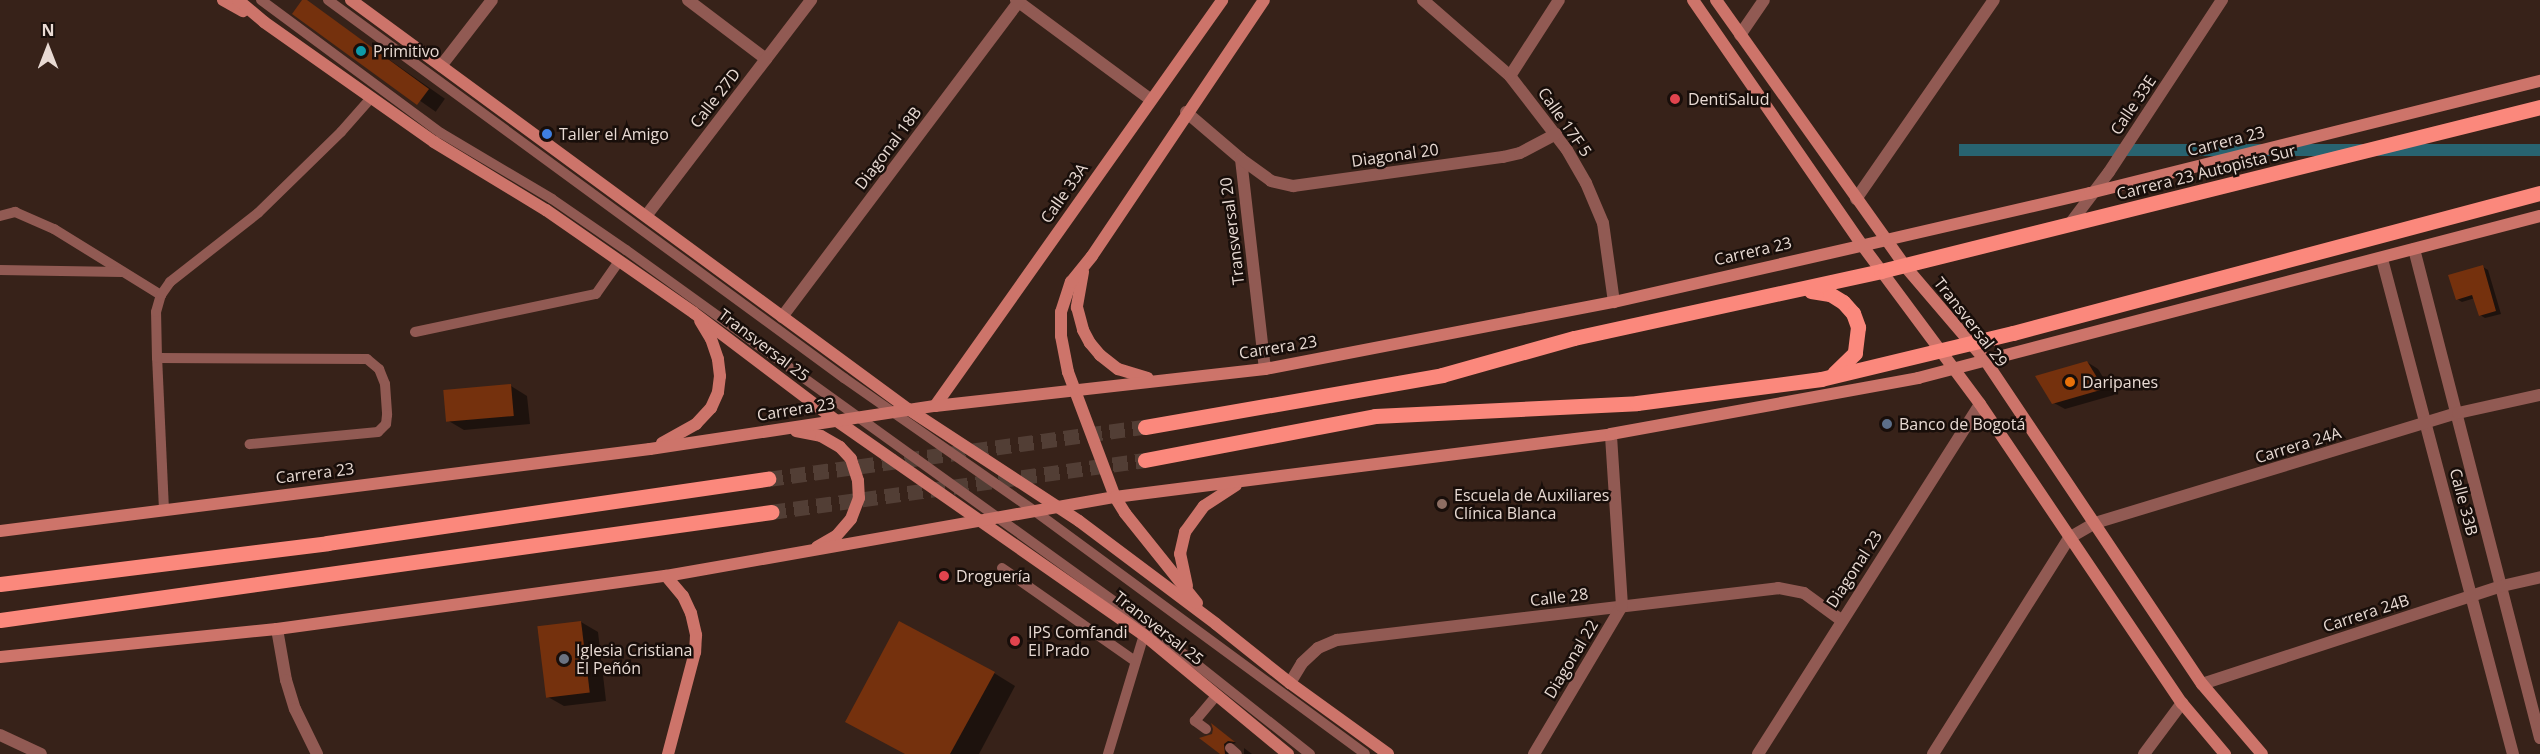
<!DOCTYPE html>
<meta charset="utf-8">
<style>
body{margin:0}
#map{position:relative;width:2540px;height:754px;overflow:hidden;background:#372219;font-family:"Open Sans",sans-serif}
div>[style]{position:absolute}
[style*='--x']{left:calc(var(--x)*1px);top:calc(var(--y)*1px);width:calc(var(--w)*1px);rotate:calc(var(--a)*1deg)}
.water>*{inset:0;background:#286370;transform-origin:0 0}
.shadow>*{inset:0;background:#0007;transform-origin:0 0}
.building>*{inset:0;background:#75310d;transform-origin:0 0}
.primary-tunnel>*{height:15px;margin-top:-7.5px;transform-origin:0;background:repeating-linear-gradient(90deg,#523e35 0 15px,transparent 0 23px)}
.lane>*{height:10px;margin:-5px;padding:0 5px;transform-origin:5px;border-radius:5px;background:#915a53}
.street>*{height:12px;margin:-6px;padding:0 6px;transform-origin:6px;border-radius:6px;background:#915a53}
.secondary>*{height:12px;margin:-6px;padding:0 6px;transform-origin:6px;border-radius:6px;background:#cd746a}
.primary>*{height:15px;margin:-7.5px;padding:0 7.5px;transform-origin:7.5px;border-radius:7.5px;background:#fb887c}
.dots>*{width:16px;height:16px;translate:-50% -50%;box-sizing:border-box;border:3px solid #180e0a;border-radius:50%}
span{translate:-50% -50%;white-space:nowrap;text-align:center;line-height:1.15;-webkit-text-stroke:5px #180e0a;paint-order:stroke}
.poi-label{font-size:16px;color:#e8dad3}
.left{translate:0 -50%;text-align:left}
.street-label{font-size:16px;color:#e8dad3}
.north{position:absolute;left:18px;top:18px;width:60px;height:60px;-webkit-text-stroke:4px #180e0a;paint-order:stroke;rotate:0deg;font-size:16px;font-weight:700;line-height:24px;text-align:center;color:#e8dad3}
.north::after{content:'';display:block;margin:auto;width:21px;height:27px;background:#e8dad3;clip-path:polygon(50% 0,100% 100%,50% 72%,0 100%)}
</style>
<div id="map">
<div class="water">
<i style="left:2540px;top:144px;width:12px;height:581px;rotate:90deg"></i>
</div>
<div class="shadow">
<i style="left:304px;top:0;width:172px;height:16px;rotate:35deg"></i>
<i style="clip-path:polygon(2483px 267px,2488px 270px,2501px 314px,2485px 318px,2480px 315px,2475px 298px,2462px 302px,2457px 299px)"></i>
<i style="clip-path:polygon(2087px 362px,2098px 369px,2114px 395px,2065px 409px,2054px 403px)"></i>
<i style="clip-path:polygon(511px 386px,527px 396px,530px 424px,464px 430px,447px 420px)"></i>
<i style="clip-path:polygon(581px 622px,598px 632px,606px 701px,564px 706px,548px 697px)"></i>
<i style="clip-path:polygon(994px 673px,1015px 686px,979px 754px,906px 754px)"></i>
<i style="clip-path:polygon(1214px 727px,1236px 743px,1230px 745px,1228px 754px,1222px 754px,1213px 735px)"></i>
<i style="clip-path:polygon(1244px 748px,1252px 754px,1244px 754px)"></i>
</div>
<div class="building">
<i style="clip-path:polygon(302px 0,307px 0,429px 89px,417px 105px,292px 14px)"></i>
<i style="clip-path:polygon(2483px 265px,2496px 311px,2479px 316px,2472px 295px,2456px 300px,2448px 275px)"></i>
<i style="clip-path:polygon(2087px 361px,2104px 389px,2052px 404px,2035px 376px)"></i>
<i style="left:511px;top:384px;width:32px;height:68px;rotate:85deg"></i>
<i style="left:581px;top:621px;width:72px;height:44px;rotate:83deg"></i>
<i style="clip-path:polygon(899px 621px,995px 672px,950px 754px,905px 754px,845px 722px)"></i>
<i style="clip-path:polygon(1211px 723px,1235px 742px,1228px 741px,1224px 744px,1225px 754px,1220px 754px,1199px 738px,1212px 734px,1213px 729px)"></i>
</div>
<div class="primary-tunnel">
<i style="--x:768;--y:479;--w:381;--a:-7.9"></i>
<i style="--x:771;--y:512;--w:378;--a:-7.9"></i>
</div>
<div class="lane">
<i style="--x:261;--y:0;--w:224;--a:36.5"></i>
<i style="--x:441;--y:133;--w:129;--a:30.7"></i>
<i style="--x:552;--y:199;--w:90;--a:34.6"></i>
<i style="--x:626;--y:250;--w:642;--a:35.75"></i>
<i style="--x:1147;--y:625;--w:208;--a:38.4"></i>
<i style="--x:328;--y:0;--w:640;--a:36.22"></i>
<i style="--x:844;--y:378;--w:234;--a:34.9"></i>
<i style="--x:1036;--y:512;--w:408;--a:36.3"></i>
<i style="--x:0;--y:216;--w:16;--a:-15"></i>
<i style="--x:15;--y:212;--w:43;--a:23.6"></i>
<i style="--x:54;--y:229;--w:126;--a:31.7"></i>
<i style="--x:0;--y:270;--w:122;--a:0.9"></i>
<i style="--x:415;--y:332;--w:185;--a:-11.9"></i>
<i style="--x:596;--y:294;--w:39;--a:-55"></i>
<i style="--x:157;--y:358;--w:210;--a:0.3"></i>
<i style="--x:367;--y:359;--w:16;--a:40"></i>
<i style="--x:379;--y:369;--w:16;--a:68"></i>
<i style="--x:385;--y:384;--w:31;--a:86"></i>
<i style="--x:387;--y:415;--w:9;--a:96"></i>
<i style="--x:386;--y:424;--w:11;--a:135"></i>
<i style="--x:378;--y:432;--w:129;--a:174.6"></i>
<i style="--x:164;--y:510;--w:152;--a:-92.6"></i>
<i style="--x:157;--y:358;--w:46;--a:-91.2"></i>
<i style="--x:156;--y:312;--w:18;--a:-74"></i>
<i style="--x:161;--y:295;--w:16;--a:-55"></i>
<i style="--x:170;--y:282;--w:112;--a:-38.1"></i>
<i style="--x:258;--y:213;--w:116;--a:-44.3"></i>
<i style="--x:341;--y:132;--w:45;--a:-48.6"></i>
<i style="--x:1002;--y:568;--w:162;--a:35"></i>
<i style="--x:1206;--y:729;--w:14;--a:-144"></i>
<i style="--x:1195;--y:721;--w:34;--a:-50"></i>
<i style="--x:1230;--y:748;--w:9;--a:41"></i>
<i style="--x:1108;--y:754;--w:124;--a:-73.2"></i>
</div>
<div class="street">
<i style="--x:688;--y:0;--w:98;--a:37.1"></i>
<i style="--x:1016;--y:0;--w:168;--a:36.5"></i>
<i style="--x:1423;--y:0;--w:116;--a:41.1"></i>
<i style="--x:1510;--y:76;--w:93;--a:52.4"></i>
<i style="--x:1567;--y:150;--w:38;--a:60"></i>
<i style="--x:1586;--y:183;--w:43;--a:67"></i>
<i style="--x:1603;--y:223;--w:80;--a:82.1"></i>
<i style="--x:1740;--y:35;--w:42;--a:-55.6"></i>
<i style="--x:441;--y:66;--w:83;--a:-52.3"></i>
<i style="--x:1510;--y:76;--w:90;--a:-57.2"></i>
<i style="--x:1186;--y:112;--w:72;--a:40.5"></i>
<i style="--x:1241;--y:159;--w:211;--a:83.5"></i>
<i style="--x:1241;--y:159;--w:37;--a:36"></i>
<i style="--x:1271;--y:181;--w:23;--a:13"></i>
<i style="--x:1293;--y:186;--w:212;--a:-7.9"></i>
<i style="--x:1503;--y:157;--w:17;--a:-13"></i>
<i style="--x:1520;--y:153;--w:41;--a:-27.8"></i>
<i style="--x:1856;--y:199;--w:242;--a:-55.3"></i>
<i style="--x:646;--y:216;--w:272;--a:-52.6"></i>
<i style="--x:2069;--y:225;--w:66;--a:-53"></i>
<i style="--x:2109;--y:172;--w:206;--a:-56.7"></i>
<i style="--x:2414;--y:249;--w:505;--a:75.55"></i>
<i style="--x:2382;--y:259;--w:512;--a:75.18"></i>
<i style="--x:782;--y:317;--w:396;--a:-53.1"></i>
<i style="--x:277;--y:629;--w:52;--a:80"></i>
<i style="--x:286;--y:680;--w:30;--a:73"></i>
<i style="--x:295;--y:709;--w:50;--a:63.9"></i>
<i style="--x:1290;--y:683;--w:23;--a:-59"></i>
<i style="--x:1302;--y:663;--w:22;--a:-43"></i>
<i style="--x:1318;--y:648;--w:21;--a:-23"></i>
<i style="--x:1337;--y:640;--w:444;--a:-6.7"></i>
<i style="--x:1778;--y:588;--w:26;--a:11"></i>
<i style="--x:1804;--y:593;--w:46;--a:36.1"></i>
<i style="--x:2202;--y:684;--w:316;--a:-18.1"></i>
<i style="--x:2502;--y:586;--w:39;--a:-13"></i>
<i style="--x:0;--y:735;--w:45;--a:24.9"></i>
<i style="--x:1534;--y:754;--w:172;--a:-59.3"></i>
<i style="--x:1622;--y:606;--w:172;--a:-93.7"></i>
<i style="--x:1758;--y:754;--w:414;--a:-57.6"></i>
<i style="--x:1933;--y:754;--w:255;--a:-57.8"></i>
<i style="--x:2069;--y:538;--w:30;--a:-30"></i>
<i style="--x:2095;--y:523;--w:379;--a:-16.9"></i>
<i style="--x:2458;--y:413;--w:84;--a:-12.4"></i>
<i style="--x:2144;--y:754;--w:64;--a:-53.3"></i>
</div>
<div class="secondary">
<i style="--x:223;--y:0;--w:23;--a:29"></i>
<i style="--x:238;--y:0;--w:34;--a:40"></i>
<i style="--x:264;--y:22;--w:208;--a:35.2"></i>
<i style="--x:434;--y:142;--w:131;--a:31.3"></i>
<i style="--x:546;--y:210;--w:180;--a:34.8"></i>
<i style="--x:694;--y:313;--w:179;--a:37.1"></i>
<i style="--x:837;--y:421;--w:374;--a:34.9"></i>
<i style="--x:1144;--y:635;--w:187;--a:39.6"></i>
<i style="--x:351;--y:0;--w:691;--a:36.29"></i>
<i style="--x:908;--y:409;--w:204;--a:33.2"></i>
<i style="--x:1079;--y:521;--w:171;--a:36.9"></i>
<i style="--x:1216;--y:624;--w:95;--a:38.6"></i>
<i style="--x:1290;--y:683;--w:121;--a:35.9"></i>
<i style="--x:1693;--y:0;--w:298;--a:55.4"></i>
<i style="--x:1862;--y:245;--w:198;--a:53.4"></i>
<i style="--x:1980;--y:404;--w:361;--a:56"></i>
<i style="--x:2182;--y:703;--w:67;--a:49.9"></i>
<i style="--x:1716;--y:0;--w:325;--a:54.6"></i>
<i style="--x:1904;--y:265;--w:125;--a:49.5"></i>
<i style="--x:1985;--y:360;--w:390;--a:56.2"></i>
<i style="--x:2202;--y:684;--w:92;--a:49.4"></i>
<i style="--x:1083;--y:272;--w:36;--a:100"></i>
<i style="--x:1077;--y:307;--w:24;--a:75"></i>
<i style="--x:1083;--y:330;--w:15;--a:62"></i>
<i style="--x:1090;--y:343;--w:16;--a:50"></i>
<i style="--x:1100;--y:355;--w:23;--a:38"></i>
<i style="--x:1118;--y:369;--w:31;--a:17"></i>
<i style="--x:935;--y:406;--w:497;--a:-54.7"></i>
<i style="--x:796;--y:431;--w:25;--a:11"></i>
<i style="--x:821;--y:436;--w:22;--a:30"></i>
<i style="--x:840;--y:447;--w:16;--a:47"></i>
<i style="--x:851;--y:459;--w:23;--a:72"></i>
<i style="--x:858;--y:481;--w:17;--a:87"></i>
<i style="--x:859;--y:498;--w:22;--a:111"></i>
<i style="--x:851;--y:519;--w:23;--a:131"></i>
<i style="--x:836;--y:536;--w:22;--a:150"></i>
<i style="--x:662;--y:443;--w:39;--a:-29"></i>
<i style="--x:696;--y:424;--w:22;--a:-47"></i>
<i style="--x:711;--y:408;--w:17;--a:-66"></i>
<i style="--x:718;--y:392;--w:16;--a:-83"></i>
<i style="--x:720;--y:376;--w:17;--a:-97"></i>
<i style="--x:718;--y:359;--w:21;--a:-109"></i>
<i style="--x:711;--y:339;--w:21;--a:-121"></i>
<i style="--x:0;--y:531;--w:655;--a:-7.19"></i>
<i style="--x:650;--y:449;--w:288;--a:-8.6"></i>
<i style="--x:935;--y:406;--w:332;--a:-6.4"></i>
<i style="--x:1265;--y:369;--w:355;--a:-10.9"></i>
<i style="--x:1614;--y:302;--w:279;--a:-12.8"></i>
<i style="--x:1886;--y:240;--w:209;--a:-13"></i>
<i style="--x:2090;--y:193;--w:464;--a:-14"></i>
<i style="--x:666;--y:576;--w:26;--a:50"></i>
<i style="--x:683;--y:596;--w:19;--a:65"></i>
<i style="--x:691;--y:613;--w:23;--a:77"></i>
<i style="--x:696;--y:635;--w:17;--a:93"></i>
<i style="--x:695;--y:652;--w:106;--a:104.8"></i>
<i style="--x:1187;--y:586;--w:33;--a:-102"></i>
<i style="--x:1180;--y:554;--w:23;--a:-77"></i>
<i style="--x:1185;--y:532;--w:32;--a:-54"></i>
<i style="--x:1204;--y:506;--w:38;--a:-33"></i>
<i style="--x:1197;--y:603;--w:115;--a:-128.7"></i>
<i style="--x:1125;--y:513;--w:19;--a:-122"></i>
<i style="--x:1115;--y:497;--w:134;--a:-110.6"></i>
<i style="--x:1068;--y:372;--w:37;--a:-101"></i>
<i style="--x:1061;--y:336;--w:24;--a:-90"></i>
<i style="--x:1061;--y:312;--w:32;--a:-72"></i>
<i style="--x:1071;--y:282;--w:33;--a:-51"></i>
<i style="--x:1092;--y:256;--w:308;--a:-56.1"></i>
<i style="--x:0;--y:657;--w:278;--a:-5.8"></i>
<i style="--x:277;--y:629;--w:393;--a:-7.8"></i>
<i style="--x:666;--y:576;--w:456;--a:-10"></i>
<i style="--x:1115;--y:497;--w:500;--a:-7.2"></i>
<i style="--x:1611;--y:434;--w:312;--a:-10.3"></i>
<i style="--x:1918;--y:378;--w:643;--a:-14.6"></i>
</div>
<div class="primary">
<i style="--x:1811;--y:291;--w:19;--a:9"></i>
<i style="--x:1830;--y:294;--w:15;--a:32"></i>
<i style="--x:1843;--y:302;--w:15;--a:48"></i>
<i style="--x:1853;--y:313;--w:15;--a:70"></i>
<i style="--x:1858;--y:327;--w:26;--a:97"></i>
<i style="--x:1855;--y:353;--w:29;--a:136"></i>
<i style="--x:1145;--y:427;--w:302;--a:-9.9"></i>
<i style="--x:1442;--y:375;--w:137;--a:-15.7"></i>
<i style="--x:1574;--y:338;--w:314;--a:-12.3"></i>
<i style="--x:1881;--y:271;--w:679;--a:-13.97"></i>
<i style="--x:1145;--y:460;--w:234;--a:-10.8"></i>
<i style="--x:1375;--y:416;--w:262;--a:-2.8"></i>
<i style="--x:1637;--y:403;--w:186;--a:-7.4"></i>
<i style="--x:1821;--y:379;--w:197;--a:-13.5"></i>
<i style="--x:2013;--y:333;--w:545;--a:-14.88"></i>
<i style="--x:0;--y:584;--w:330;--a:-7.1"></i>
<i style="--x:327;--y:543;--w:446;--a:-8.3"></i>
<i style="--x:0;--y:620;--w:779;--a:-7.97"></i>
</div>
<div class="dots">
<i style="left:361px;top:51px;background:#0f9aa8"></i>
<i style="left:1675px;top:99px;background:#e0444e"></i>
<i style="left:547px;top:134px;background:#3f7fe0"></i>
<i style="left:2070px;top:382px;background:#e8710a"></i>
<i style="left:1887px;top:424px;background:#5c6f8a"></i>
<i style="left:1442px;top:504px;background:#8d6e63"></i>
<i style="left:944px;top:576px;background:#e0444e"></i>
<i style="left:1015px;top:641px;background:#e0444e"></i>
<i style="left:564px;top:659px;background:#6b7280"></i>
</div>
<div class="poi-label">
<span class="left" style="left:373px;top:51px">Primitivo</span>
<span class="left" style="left:1688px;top:99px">DentiSalud</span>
<span class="left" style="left:559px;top:134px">Taller el Amigo</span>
<span class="left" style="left:2082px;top:382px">Daripanes</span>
<span class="left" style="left:1899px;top:424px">Banco de Bogotá</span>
<span class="left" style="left:1454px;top:504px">Escuela de Auxiliares<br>Clínica Blanca</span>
<span class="left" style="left:956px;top:576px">Droguería</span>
<span class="left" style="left:1028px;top:641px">IPS Comfandi<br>El Prado</span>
<span class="left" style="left:576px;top:659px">Iglesia Cristiana<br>El Peñón</span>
</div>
<div class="street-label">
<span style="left:715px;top:98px;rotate:-52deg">Calle 27D</span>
<span style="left:2133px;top:105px;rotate:-56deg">Calle 33E</span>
<span style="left:1565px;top:122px;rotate:55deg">Calle 17F 5</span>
<span style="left:2226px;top:141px;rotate:-14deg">Carrera 23</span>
<span style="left:888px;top:148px;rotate:-53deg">Diagonal 18B</span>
<span style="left:1395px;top:155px;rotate:-8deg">Diagonal 20</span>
<span style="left:2206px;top:172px;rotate:-14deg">Carrera 23 Autopista Sur</span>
<span style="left:1064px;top:193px;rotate:-55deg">Calle 33A</span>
<span style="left:1232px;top:231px;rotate:-97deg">Transversal 20</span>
<span style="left:1753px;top:251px;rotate:-13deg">Carrera 23</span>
<span style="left:1971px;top:322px;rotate:52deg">Transversal 29</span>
<span style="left:764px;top:345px;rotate:37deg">Transversal 25</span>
<span style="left:1278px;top:347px;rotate:-9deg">Carrera 23</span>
<span style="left:796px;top:409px;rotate:-9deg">Carrera 23</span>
<span style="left:2298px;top:445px;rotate:-17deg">Carrera 24A</span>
<span style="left:315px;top:473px;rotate:-7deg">Carrera 23</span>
<span style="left:2464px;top:502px;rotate:75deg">Calle 33B</span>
<span style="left:1854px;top:569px;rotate:-57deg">Diagonal 23</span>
<span style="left:1559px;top:597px;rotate:-7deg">Calle 28</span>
<span style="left:2366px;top:613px;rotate:-18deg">Carrera 24B</span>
<span style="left:1159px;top:628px;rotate:38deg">Transversal 25</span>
<span style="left:1571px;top:659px;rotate:-59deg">Diagonal 22</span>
</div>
<div class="north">N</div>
</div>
